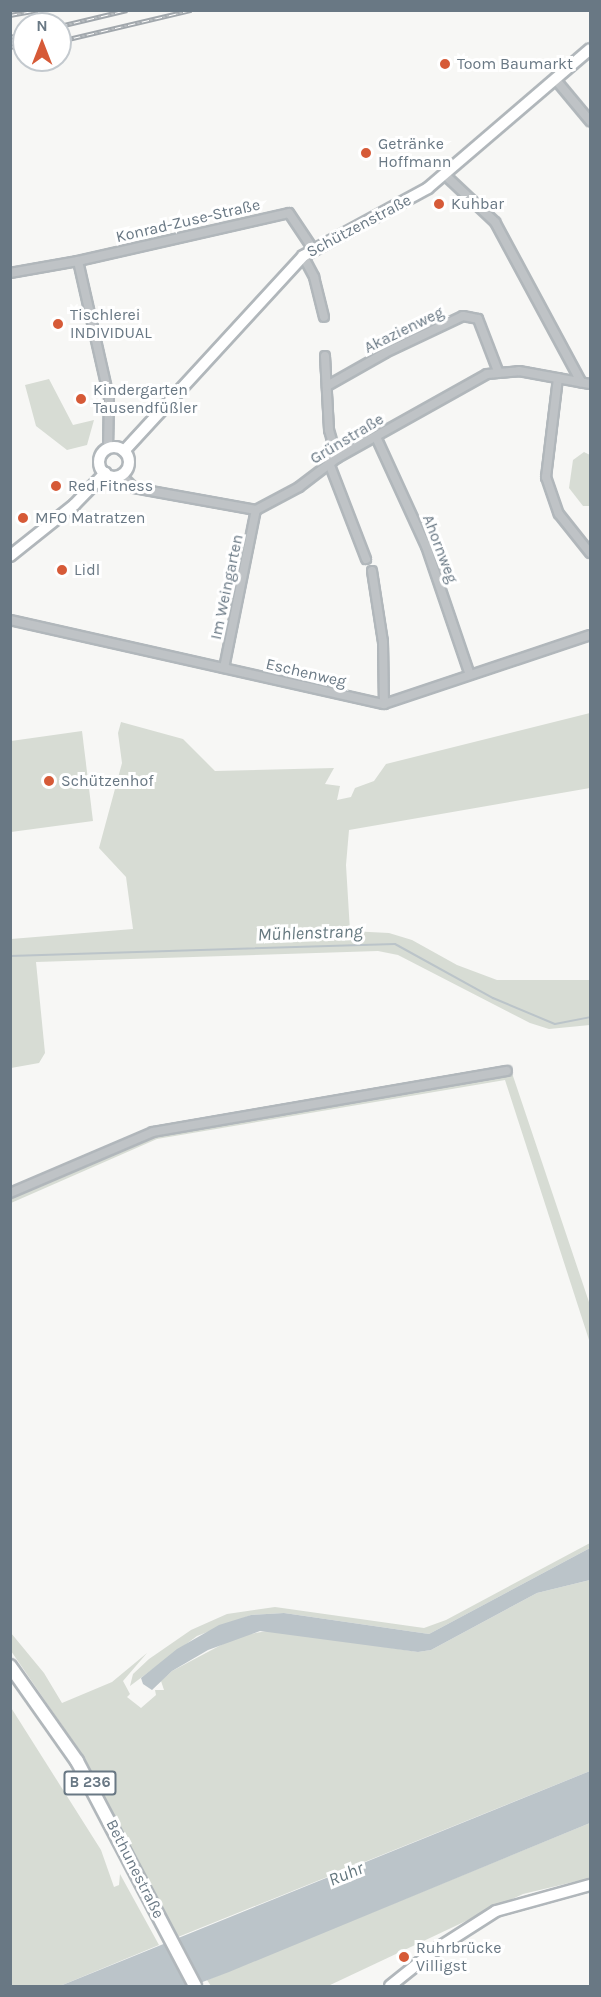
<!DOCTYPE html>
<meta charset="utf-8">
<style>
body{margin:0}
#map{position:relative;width:601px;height:1997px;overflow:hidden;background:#f7f7f5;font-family:Karla,sans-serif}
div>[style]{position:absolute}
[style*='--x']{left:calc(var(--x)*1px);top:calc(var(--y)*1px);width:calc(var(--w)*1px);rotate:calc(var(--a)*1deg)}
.green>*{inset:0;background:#d7dcd4}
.water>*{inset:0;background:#bbc4c9}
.stream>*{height:2px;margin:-1px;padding:0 1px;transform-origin:1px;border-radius:1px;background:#bbc4c9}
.roads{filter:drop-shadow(2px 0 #b1b7bb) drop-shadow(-2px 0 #b1b7bb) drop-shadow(0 2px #b1b7bb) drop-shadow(0 -2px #b1b7bb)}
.street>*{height:8px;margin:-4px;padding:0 4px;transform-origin:4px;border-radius:4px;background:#bfc3c6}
.secondary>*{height:10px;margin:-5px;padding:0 5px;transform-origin:5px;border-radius:5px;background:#fff}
.secondary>.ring{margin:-5px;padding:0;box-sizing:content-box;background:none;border:10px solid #fff;border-radius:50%}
.primary>*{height:12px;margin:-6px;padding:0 6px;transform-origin:6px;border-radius:6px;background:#fff}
.rail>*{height:4.5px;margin-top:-2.25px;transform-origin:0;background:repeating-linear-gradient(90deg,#fff 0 7px,#a1a7ac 0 14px);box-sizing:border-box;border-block:2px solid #a1a7ac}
.dots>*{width:16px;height:16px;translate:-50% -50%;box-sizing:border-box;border:3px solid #fff;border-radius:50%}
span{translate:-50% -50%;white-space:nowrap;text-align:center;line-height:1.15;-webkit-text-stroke:6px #fff;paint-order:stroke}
.shield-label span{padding:2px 4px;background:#fff;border:2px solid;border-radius:4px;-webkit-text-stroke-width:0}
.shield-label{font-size:15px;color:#697884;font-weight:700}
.poi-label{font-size:16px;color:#697884}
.left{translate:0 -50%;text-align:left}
.street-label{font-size:16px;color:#697884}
.water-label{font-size:18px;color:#65787f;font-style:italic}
.frame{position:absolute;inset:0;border:12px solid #697884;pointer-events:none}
.north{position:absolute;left:12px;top:12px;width:60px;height:60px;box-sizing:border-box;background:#fff;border:2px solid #c3c9ce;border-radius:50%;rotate:0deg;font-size:16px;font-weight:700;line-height:24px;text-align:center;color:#697884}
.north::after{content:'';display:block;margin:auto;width:21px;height:27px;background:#d65a37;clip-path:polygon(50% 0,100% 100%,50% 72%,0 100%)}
</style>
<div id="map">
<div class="green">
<i style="clip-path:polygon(49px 379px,73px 425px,94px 420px,87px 445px,67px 450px,36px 426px,25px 385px)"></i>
<i style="clip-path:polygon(584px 452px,590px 455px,590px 506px,583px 506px,569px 488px,573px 460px)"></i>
<i style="clip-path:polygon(590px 713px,590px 788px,349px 830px,346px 865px,350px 931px,389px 933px,412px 940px,457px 965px,497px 980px,590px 980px,590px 1025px,549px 1029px,530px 1023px,398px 955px,378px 951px,36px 962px,45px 1053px,39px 1063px,11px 1068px,11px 939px,133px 929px,126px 877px,99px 848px,122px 763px,118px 733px,121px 722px,183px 739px,215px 771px,334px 768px,325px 784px,340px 786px,337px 800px,351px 797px,355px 788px,374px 781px,386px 764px)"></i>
<i style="clip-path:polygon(82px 731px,93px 821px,11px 832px,11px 741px)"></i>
<i style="clip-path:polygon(512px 1073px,590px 1305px,590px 1343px,505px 1080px,157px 1139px,11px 1203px,10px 1196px,152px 1136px)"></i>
<i style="clip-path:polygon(590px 1543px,590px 1548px,429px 1634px,284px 1613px,251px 1615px,197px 1636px,130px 1686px,133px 1674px,149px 1659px,191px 1630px,227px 1614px,275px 1607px,424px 1628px,446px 1620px)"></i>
<i style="clip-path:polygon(590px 1580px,590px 1771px,178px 1937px,81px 1753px,11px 1651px,11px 1633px,44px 1673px,62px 1703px,112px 1682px,147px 1653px,123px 1681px,130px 1694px,127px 1697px,141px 1708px,156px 1695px,155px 1690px,164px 1690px,161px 1681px,172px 1671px,238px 1636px,273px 1630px,418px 1652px,431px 1650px,537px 1593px)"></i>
<i style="clip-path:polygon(10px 1706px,101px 1850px,114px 1887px,119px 1885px,120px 1874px,159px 1945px,60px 1986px,11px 1986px)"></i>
<i style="clip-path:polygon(590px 1823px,590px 1878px,523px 1894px,328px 1986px,211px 1986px,207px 1980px)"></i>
</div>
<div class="water">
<i style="clip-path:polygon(590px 1548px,590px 1580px,537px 1593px,431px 1650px,418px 1652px,260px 1631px,208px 1650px,172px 1671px,152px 1690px,143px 1684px,141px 1678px,177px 1649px,219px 1625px,251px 1615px,284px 1613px,429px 1634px)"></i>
<i style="clip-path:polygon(590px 1771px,590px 1823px,229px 1972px,192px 1986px,60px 1986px)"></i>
</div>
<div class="stream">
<i style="--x:10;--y:956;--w:385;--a:-1.8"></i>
<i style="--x:395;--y:944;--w:112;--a:28.9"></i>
<i style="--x:493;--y:998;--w:67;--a:22.8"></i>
<i style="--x:555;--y:1024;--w:36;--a:-11"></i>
</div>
<div class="roads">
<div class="street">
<i style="--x:555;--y:79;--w:55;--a:50.2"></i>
<i style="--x:445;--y:175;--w:69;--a:43.2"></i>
<i style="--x:495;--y:222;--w:182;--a:61.7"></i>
<i style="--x:303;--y:256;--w:24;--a:62"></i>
<i style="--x:314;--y:277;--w:41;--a:76"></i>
<i style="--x:78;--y:261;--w:216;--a:-12.8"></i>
<i style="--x:289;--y:213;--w:43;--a:56.3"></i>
<i style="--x:10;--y:273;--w:69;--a:-10"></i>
<i style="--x:78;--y:261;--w:140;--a:77.2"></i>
<i style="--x:109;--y:398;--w:50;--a:91.1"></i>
<i style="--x:325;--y:356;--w:74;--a:86.9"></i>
<i style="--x:329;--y:430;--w:29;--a:74"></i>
<i style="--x:558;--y:378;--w:100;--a:96.9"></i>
<i style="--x:546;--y:477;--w:39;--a:71"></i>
<i style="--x:559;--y:514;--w:50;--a:51.5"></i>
<i style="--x:327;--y:386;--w:67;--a:-29.6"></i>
<i style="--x:385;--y:353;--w:86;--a:-25.4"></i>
<i style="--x:463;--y:316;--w:15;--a:11"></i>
<i style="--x:478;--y:319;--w:56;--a:69"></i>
<i style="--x:376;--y:437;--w:120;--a:65.4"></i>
<i style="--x:426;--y:546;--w:136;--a:71.2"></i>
<i style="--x:329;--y:463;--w:103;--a:68.9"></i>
<i style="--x:121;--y:475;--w:18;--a:45"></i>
<i style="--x:134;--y:488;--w:124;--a:10.2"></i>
<i style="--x:256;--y:510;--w:49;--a:-28.1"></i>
<i style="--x:299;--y:487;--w:48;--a:-37.3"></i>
<i style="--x:337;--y:458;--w:172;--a:-29.2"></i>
<i style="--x:487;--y:374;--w:32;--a:-5"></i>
<i style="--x:519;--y:371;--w:72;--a:10.4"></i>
<i style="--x:372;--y:571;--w:72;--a:81.2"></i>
<i style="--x:383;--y:642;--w:62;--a:89.1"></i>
<i style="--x:10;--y:620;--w:383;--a:12.7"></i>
<i style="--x:384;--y:704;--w:217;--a:-18.5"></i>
<i style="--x:224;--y:668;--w:161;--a:-78.6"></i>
<i style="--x:10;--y:1193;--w:155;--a:-23.1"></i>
<i style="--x:153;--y:1132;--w:359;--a:-9.8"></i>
</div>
<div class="secondary">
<i class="ring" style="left:99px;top:447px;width:20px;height:20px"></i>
<i style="--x:124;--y:451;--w:265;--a:-47.4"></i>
<i style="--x:303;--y:256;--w:142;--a:-28.5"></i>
<i style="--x:428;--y:188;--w:213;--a:-40.6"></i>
<i style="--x:10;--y:556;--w:82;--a:-38.6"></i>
<i style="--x:74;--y:505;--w:45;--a:-45.9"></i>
<i style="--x:390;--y:1986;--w:58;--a:-38.7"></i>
<i style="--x:435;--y:1950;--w:72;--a:-32.6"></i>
<i style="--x:496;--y:1911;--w:98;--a:-15.5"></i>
</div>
<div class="primary">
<i style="--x:10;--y:1666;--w:116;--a:54.8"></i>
<i style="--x:77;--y:1761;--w:254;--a:62.3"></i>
</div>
</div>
<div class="rail">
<i style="--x:10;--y:15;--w:28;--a:-10"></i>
<i style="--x:60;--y:26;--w:69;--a:-13.4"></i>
<i style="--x:10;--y:37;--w:14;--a:-12"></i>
<i style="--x:60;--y:41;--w:135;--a:-13.3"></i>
<i style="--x:10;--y:47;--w:14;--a:-12"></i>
</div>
<div class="dots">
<i style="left:445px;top:64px;background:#d65a37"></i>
<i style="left:366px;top:153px;background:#d65a37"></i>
<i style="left:439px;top:204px;background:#d65a37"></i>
<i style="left:58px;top:324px;background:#d65a37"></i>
<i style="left:81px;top:399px;background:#d65a37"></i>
<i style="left:56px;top:486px;background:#d65a37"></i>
<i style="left:23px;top:518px;background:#d65a37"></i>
<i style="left:62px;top:570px;background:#d65a37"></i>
<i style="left:49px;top:781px;background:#d65a37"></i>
<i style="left:404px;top:1957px;background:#d65a37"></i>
</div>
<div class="shield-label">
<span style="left:90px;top:1783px">B 236</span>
</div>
<div class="poi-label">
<span class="left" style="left:457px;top:64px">Toom Baumarkt</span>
<span class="left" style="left:378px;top:153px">Getränke<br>Hoffmann</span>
<span class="left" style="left:451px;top:204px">Kuhbar</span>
<span class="left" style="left:70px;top:324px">Tischlerei<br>INDIVIDUAL</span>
<span class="left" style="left:93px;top:399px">Kindergarten<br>Tausendfüßler</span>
<span class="left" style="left:68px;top:486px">Red Fitness</span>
<span class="left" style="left:35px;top:518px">MFO Matratzen</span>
<span class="left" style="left:74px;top:570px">Lidl</span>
<span class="left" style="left:61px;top:781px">Schützenhof</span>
<span class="left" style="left:416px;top:1957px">Ruhrbrücke<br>Villigst</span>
</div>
<div class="street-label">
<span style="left:188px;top:221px;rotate:-13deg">Konrad-Zuse-Straße</span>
<span style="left:359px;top:226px;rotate:-28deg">Schützenstraße</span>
<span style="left:404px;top:330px;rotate:-26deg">Akazienweg</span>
<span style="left:347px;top:439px;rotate:-31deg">Grünstraße</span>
<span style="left:440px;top:549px;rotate:69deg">Ahornweg</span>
<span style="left:227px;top:587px;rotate:-78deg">Im Weingarten</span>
<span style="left:306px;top:673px;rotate:13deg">Eschenweg</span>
<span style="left:135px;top:1869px;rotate:63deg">Bethunestraße</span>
</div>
<div class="water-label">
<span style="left:310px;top:933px;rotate:-2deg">Mühlenstrang</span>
<span style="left:346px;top:1874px;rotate:-22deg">Ruhr</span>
</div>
<div class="frame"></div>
<div class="north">N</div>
</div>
